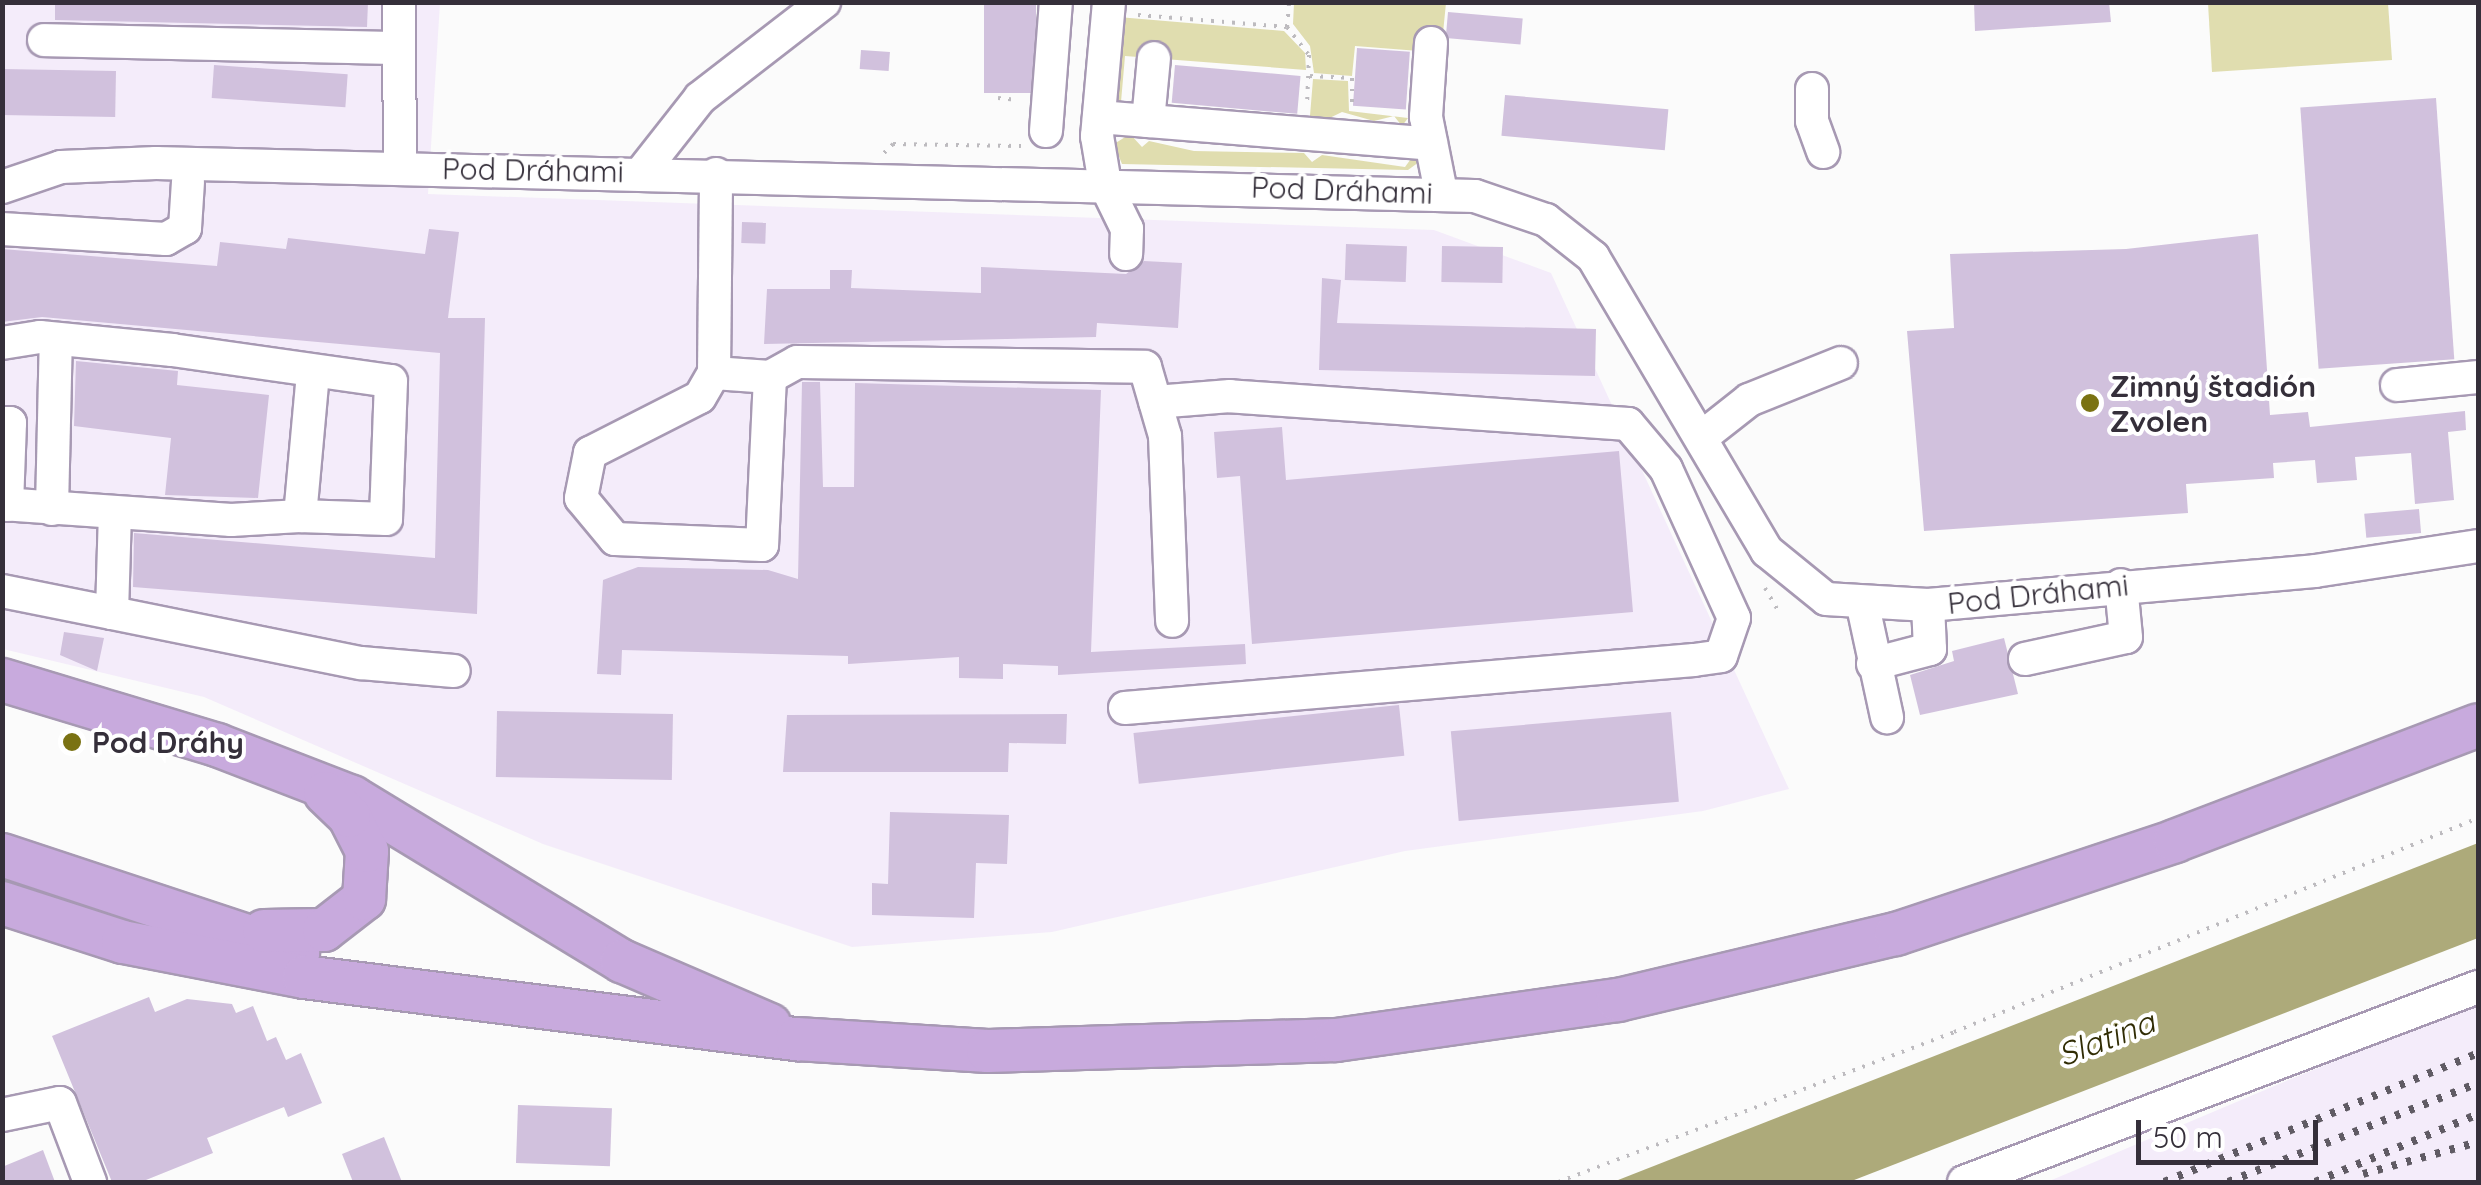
<!DOCTYPE html>
<meta charset="utf-8">
<style>
body{margin:0}
#map{position:relative;width:2481px;height:1185px;overflow:hidden;background:#fbfbfb;font-family:Quicksand,sans-serif}
div>[style]{position:absolute}
[style*='--x']{left:calc(var(--x)*1px);top:calc(var(--y)*1px);width:calc(var(--w)*1px);rotate:calc(var(--a)*1deg)}
.built>*{inset:0;background:#f4ecfa}
.green>*{inset:0;background:#e0ddaf}
.water>*{inset:0;background:#adaa7a}
.building>*{inset:0;background:#d1c1dd;transform-origin:0 0}
.path>*{height:4px;margin-top:-2px;transform-origin:0;background:repeating-linear-gradient(90deg,#bdbbbf 0 2.5px,transparent 0 10.5px)}
.roads{filter:drop-shadow(2px 0 #a799b3) drop-shadow(-2px 0 #a799b3) drop-shadow(0 2px #a799b3) drop-shadow(0 -2px #a799b3)}
.minor>*{height:32px;margin:-16px;padding:0 16px;transform-origin:16px;border-radius:16px;background:#fff}
.major>*{height:42px;margin:-21px;padding:0 21px;transform-origin:21px;border-radius:21px;background:#c8aadd}
.rail>*{height:8px;margin-top:-4px;transform-origin:0;background:repeating-linear-gradient(90deg,#605b64 0 5px,transparent 0 15px)}
.dots>*{width:28px;height:28px;translate:-50% -50%;box-sizing:border-box;border:5px solid #fff;border-radius:50%}
span{translate:-50% -50%;white-space:nowrap;text-align:center;line-height:1.15;-webkit-text-stroke:8px #fff;paint-order:stroke}
.street-label{font-size:30px;color:#352f3a}
.poi-label{font-size:30px;color:#352f3a;font-weight:700}
.left{translate:0 -50%;text-align:left}
.water-label{font-size:32px;color:#302c04;font-style:italic}
.frame{position:absolute;inset:0;border:5px solid #352f3a;pointer-events:none}
.scale{position:absolute;left:2136px;top:1120px;width:182px;height:45px;box-sizing:border-box;border:5px solid #352f3a;border-top:0;padding-left:12px;font-size:30px;line-height:35px;white-space:nowrap;color:#352f3a;-webkit-text-stroke:8px #fff;paint-order:stroke}
</style>
<div id="map">
<div class="built">
<i style="clip-path:polygon(3px 3px,440px 3px,428px 194px,1434px 230px,1551px 273px,1789px 789px,1703px 811px,1405px 851px,1052px 932px,852px 947px,543px 844px,204px 697px,3px 649px)"></i>
<i style="clip-path:polygon(2478px 1003px,2478px 1182px,2047px 1182px,2291px 1079px)"></i>
</div>
<div class="green">
<i style="clip-path:polygon(1294px 3px,1446px 3px,1442px 43px,1419px 51px,1355px 46px,1352px 76px,1314px 73px,1310px 46px,1293px 24px)"></i>
<i style="clip-path:polygon(2208px 3px,2388px 3px,2392px 60px,2212px 72px)"></i>
<i style="clip-path:polygon(1118px 17px,1284px 31px,1305px 53px,1306px 70px,1125px 56px,1121px 102px,1138px 103px,1121px 112px,1112px 97px)"></i>
<i style="clip-path:polygon(1313px 79px,1348px 81px,1349px 111px,1408px 118px,1402px 126px,1394px 116px,1374px 121px,1342px 112px,1309px 128px)"></i>
<i style="clip-path:polygon(1130px 134px,1142px 147px,1149px 141px,1194px 151px,1304px 153px,1312px 162px,1322px 155px,1405px 167px,1413px 156px,1419px 162px,1408px 170px,1122px 164px,1114px 144px)"></i>
</div>
<div class="water">
<i style="clip-path:polygon(2478px 843px,2478px 938px,1849px 1182px,1613px 1182px)"></i>
</div>
<div class="building">
<i style="clip-path:polygon(55px 2px,368px 2px,367px 27px,55px 20px)"></i>
<i style="left:984px;top:2px;width:52px;height:91px"></i>
<i style="clip-path:polygon(1974px 2px,2109px 2px,2111px 22px,1975px 31px)"></i>
<i style="left:1448px;top:12px;width:75px;height:26px;rotate:5deg"></i>
<i style="left:1357px;top:48px;width:53px;height:58px;rotate:4deg"></i>
<i style="left:861px;top:50px;width:29px;height:19px;rotate:4deg"></i>
<i style="left:214px;top:65px;width:134px;height:33px;rotate:4deg"></i>
<i style="left:1175px;top:65px;width:126px;height:38px;rotate:5deg"></i>
<i style="left:2px;top:69px;width:114px;height:46px;rotate:1deg"></i>
<i style="left:1505px;top:95px;width:164px;height:41px;rotate:5deg"></i>
<i style="left:2436px;top:98px;width:262px;height:136px;rotate:86deg"></i>
<i style="left:742px;top:222px;width:24px;height:21px;rotate:2deg"></i>
<i style="clip-path:polygon(429px 229px,459px 232px,448px 318px,485px 318px,477px 614px,133px 587px,134px 533px,435px 558px,440px 353px,42px 317px,2px 322px,2px 249px,217px 266px,220px 242px,286px 249px,288px 238px,425px 254px)"></i>
<i style="clip-path:polygon(2258px 234px,2270px 415px,2308px 412px,2310px 427px,2465px 411px,2466px 430px,2448px 432px,2454px 500px,2415px 504px,2411px 453px,2355px 457px,2357px 480px,2317px 483px,2315px 460px,2273px 463px,2274px 478px,2186px 484px,2188px 513px,1924px 531px,1907px 331px,1954px 328px,1950px 254px,2126px 249px)"></i>
<i style="left:1346px;top:244px;width:61px;height:36px;rotate:2deg"></i>
<i style="left:1442px;top:246px;width:61px;height:36px;rotate:1deg"></i>
<i style="clip-path:polygon(1144px 261px,1182px 263px,1178px 328px,1097px 323px,1096px 337px,764px 344px,767px 289px,830px 289px,830px 270px,852px 270px,851px 288px,981px 293px,981px 267px,1126px 274px)"></i>
<i style="clip-path:polygon(1322px 278px,1341px 280px,1337px 323px,1596px 329px,1595px 376px,1319px 370px)"></i>
<i style="clip-path:polygon(76px 361px,178px 371px,177px 385px,269px 395px,258px 498px,165px 495px,171px 438px,74px 426px)"></i>
<i style="clip-path:polygon(802px 382px,820px 382px,823px 487px,854px 487px,855px 383px,1101px 390px,1091px 652px,1245px 644px,1246px 664px,1058px 675px,1058px 666px,1003px 664px,1003px 679px,959px 678px,959px 657px,848px 664px,848px 656px,622px 650px,621px 675px,597px 674px,603px 580px,638px 567px,768px 570px,798px 579px)"></i>
<i style="clip-path:polygon(1282px 427px,1286px 480px,1619px 451px,1633px 612px,1252px 644px,1240px 476px,1217px 478px,1214px 432px)"></i>
<i style="left:2419px;top:509px;width:24px;height:55px;rotate:85deg"></i>
<i style="clip-path:polygon(64px 632px,104px 638px,97px 671px,60px 655px)"></i>
<i style="clip-path:polygon(2004px 638px,2018px 694px,1920px 715px,1910px 675px,1954px 661px,1952px 651px)"></i>
<i style="left:1399px;top:705px;width:51px;height:267px;rotate:84deg"></i>
<i style="left:497px;top:711px;width:176px;height:66px;rotate:1deg"></i>
<i style="left:1671px;top:712px;width:90px;height:221px;rotate:85deg"></i>
<i style="clip-path:polygon(1067px 714px,1066px 744px,1009px 743px,1008px 772px,783px 772px,787px 715px)"></i>
<i style="clip-path:polygon(890px 812px,1009px 815px,1007px 864px,976px 863px,974px 918px,872px 915px,872px 883px,888px 884px)"></i>
<i style="clip-path:polygon(149px 997px,155px 1012px,187px 999px,232px 1004px,236px 1013px,253px 1006px,267px 1041px,276px 1037px,286px 1060px,301px 1053px,322px 1103px,288px 1117px,284px 1107px,207px 1138px,213px 1153px,141px 1182px,112px 1182px,52px 1036px)"></i>
<i style="left:518px;top:1105px;width:94px;height:58px;rotate:2deg"></i>
<i style="clip-path:polygon(384px 1137px,402px 1182px,353px 1182px,342px 1154px)"></i>
<i style="clip-path:polygon(43px 1150px,55px 1182px,2px 1182px,2px 1167px)"></i>
</div>
<div class="path">
<i style="--x:1138;--y:15;--w:149;--a:4.6"></i>
<i style="--x:1287;--y:27;--w:36;--a:52"></i>
<i style="--x:1309;--y:55;--w:49;--a:92.3"></i>
<i style="--x:1287;--y:27;--w:25;--a:-85"></i>
<i style="--x:1310;--y:76;--w:42;--a:2.7"></i>
<i style="--x:1352;--y:78;--w:30;--a:90"></i>
<i style="--x:998;--y:98;--w:20;--a:6"></i>
<i style="--x:884;--y:153;--w:13;--a:-45"></i>
<i style="--x:893;--y:144;--w:128;--a:0.9"></i>
<i style="--x:1765;--y:588;--w:24;--a:60"></i>
<i style="--x:1558;--y:1182;--w:423;--a:-20.7"></i>
<i style="--x:1954;--y:1032;--w:566;--a:-22.21"></i>
</div>
<div class="roads">
<div class="minor">
<i style="--x:399;--y:2;--w:165;--a:89.7"></i>
<i style="--x:1109;--y:2;--w:135;--a:95.1"></i>
<i style="--x:1097;--y:136;--w:49;--a:80.5"></i>
<i style="--x:1105;--y:184;--w:50;--a:63.9"></i>
<i style="--x:1127;--y:229;--w:25;--a:92"></i>
<i style="--x:44;--y:40;--w:355;--a:1.3"></i>
<i style="--x:1431;--y:43;--w:74;--a:93.9"></i>
<i style="--x:1426;--y:117;--w:76;--a:78.7"></i>
<i style="--x:1812;--y:89;--w:32;--a:90"></i>
<i style="--x:1812;--y:121;--w:33;--a:70"></i>
<i style="--x:1099;--y:117;--w:333;--a:4.6"></i>
<i style="--x:1148;--y:121;--w:63;--a:-84.6"></i>
<i style="--x:1046;--y:131;--w:129;--a:-85.6"></i>
<i style="--x:641;--y:173;--w:95;--a:-51.8"></i>
<i style="--x:700;--y:98;--w:157;--a:-37.7"></i>
<i style="--x:2;--y:187;--w:62;--a:-18.7"></i>
<i style="--x:61;--y:167;--w:95;--a:-2.4"></i>
<i style="--x:156;--y:163;--w:1319;--a:1.43"></i>
<i style="--x:1475;--y:196;--w:75;--a:18.7"></i>
<i style="--x:1546;--y:220;--w:60;--a:38.2"></i>
<i style="--x:1593;--y:257;--w:342;--a:59.4"></i>
<i style="--x:1767;--y:551;--w:76;--a:39.1"></i>
<i style="--x:1826;--y:599;--w:102;--a:3.4"></i>
<i style="--x:1928;--y:605;--w:388;--a:-5"></i>
<i style="--x:2315;--y:571;--w:165;--a:-8.7"></i>
<i style="--x:2;--y:229;--w:164;--a:3.5"></i>
<i style="--x:166;--y:239;--w:22;--a:-30"></i>
<i style="--x:185;--y:228;--w:46;--a:-86.3"></i>
<i style="--x:2;--y:343;--w:38;--a:-9"></i>
<i style="--x:40;--y:337;--w:133;--a:5.6"></i>
<i style="--x:172;--y:350;--w:221;--a:8.1"></i>
<i style="--x:391;--y:381;--w:138;--a:92.1"></i>
<i style="--x:386;--y:519;--w:86;--a:-178"></i>
<i style="--x:714;--y:373;--w:56;--a:4.1"></i>
<i style="--x:770;--y:377;--w:168;--a:92.7"></i>
<i style="--x:762;--y:545;--w:147;--a:-177.7"></i>
<i style="--x:615;--y:539;--w:53;--a:-129.7"></i>
<i style="--x:581;--y:498;--w:46;--a:-78.7"></i>
<i style="--x:590;--y:453;--w:123;--a:-27"></i>
<i style="--x:700;--y:397;--w:28;--a:-60"></i>
<i style="--x:714;--y:373;--w:199;--a:-89.4"></i>
<i style="--x:770;--y:377;--w:31;--a:-29"></i>
<i style="--x:797;--y:362;--w:348;--a:0.8"></i>
<i style="--x:1145;--y:367;--w:72;--a:73.8"></i>
<i style="--x:1165;--y:436;--w:185;--a:87.8"></i>
<i style="--x:2397;--y:385;--w:81;--a:-5.6"></i>
<i style="--x:2;--y:423;--w:8;--a:0"></i>
<i style="--x:10;--y:423;--w:82;--a:92.1"></i>
<i style="--x:1702;--y:437;--w:60;--a:-38.2"></i>
<i style="--x:1749;--y:400;--w:99;--a:-21.9"></i>
<i style="--x:2;--y:504;--w:230;--a:4"></i>
<i style="--x:231;--y:520;--w:69;--a:-3.3"></i>
<i style="--x:300;--y:516;--w:144;--a:-84.8"></i>
<i style="--x:52;--y:509;--w:170;--a:-88.7"></i>
<i style="--x:2;--y:591;--w:112;--a:11.3"></i>
<i style="--x:112;--y:613;--w:99;--a:-88.3"></i>
<i style="--x:1863;--y:606;--w:114;--a:77.8"></i>
<i style="--x:112;--y:613;--w:254;--a:11.4"></i>
<i style="--x:361;--y:663;--w:93;--a:4.9"></i>
<i style="--x:2025;--y:659;--w:103;--a:-12.3"></i>
<i style="--x:2126;--y:637;--w:52;--a:-95.5"></i>
<i style="--x:1873;--y:664;--w:59;--a:-14.7"></i>
<i style="--x:1930;--y:649;--w:44;--a:-92.6"></i>
<i style="--x:1125;--y:708;--w:571;--a:-4.82"></i>
<i style="--x:1694;--y:660;--w:27;--a:-8"></i>
<i style="--x:1721;--y:656;--w:40;--a:-71.1"></i>
<i style="--x:1734;--y:618;--w:164;--a:-114.5"></i>
<i style="--x:1666;--y:469;--w:59;--a:-130.2"></i>
<i style="--x:1628;--y:424;--w:399;--a:-176"></i>
<i style="--x:1230;--y:396;--w:75;--a:175.4"></i>
<i style="--x:2;--y:1115;--w:59;--a:-11.7"></i>
<i style="--x:60;--y:1103;--w:85;--a:69.2"></i>
<i style="--x:1964;--y:1182;--w:550;--a:-20.78"></i>
</div>
<div class="major">
<i style="--x:2;--y:680;--w:225;--a:16.8"></i>
<i style="--x:217;--y:745;--w:145;--a:21.1"></i>
<i style="--x:352;--y:797;--w:316;--a:31.3"></i>
<i style="--x:622;--y:961;--w:161;--a:23.4"></i>
<i style="--x:2;--y:855;--w:312;--a:18.3"></i>
<i style="--x:2;--y:903;--w:127;--a:17.9"></i>
<i style="--x:123;--y:942;--w:184;--a:10.9"></i>
<i style="--x:304;--y:977;--w:497;--a:7.2"></i>
<i style="--x:797;--y:1039;--w:191;--a:3.6"></i>
<i style="--x:988;--y:1051;--w:348;--a:-1.8"></i>
<i style="--x:1336;--y:1040;--w:285;--a:-8.1"></i>
<i style="--x:1618;--y:1000;--w:286;--a:-13.4"></i>
<i style="--x:1896;--y:934;--w:294;--a:-18.4"></i>
<i style="--x:2175;--y:841;--w:324;--a:-20.9"></i>
<i style="--x:264;--y:931;--w:60;--a:-1"></i>
<i style="--x:324;--y:930;--w:51;--a:-37.8"></i>
<i style="--x:364;--y:899;--w:48;--a:-86.4"></i>
<i style="--x:367;--y:851;--w:39;--a:-117"></i>
<i style="--x:349;--y:816;--w:33;--a:-136"></i>
</div>
</div>
<div class="rail">
<i style="--x:2363;--y:1174;--w:119;--a:-15.5"></i>
<i style="--x:2164;--y:1182;--w:339;--a:-22.3"></i>
<i style="--x:2228;--y:1182;--w:269;--a:-21.6"></i>
<i style="--x:2315;--y:1182;--w:177;--a:-22.6"></i>
</div>
<div class="dots">
<i style="left:2090px;top:403px;background:#7a7213"></i>
<i style="left:72px;top:742px;background:#7a7213"></i>
</div>
<div class="street-label">
<span style="left:533px;top:170px;rotate:1deg">Pod Dráhami</span>
<span style="left:1342px;top:190px;rotate:2deg">Pod Dráhami</span>
<span style="left:2038px;top:594px;rotate:-6deg">Pod Dráhami</span>
</div>
<div class="poi-label">
<span class="left" style="left:2110px;top:403px">Zimný štadión<br>Zvolen</span>
<span class="left" style="left:92px;top:742px">Pod Dráhy</span>
</div>
<div class="water-label">
<span style="left:2106px;top:1038px;rotate:-21deg">Slatina</span>
</div>
<div class="frame"></div>
<div class="scale">50 m</div>
</div>
